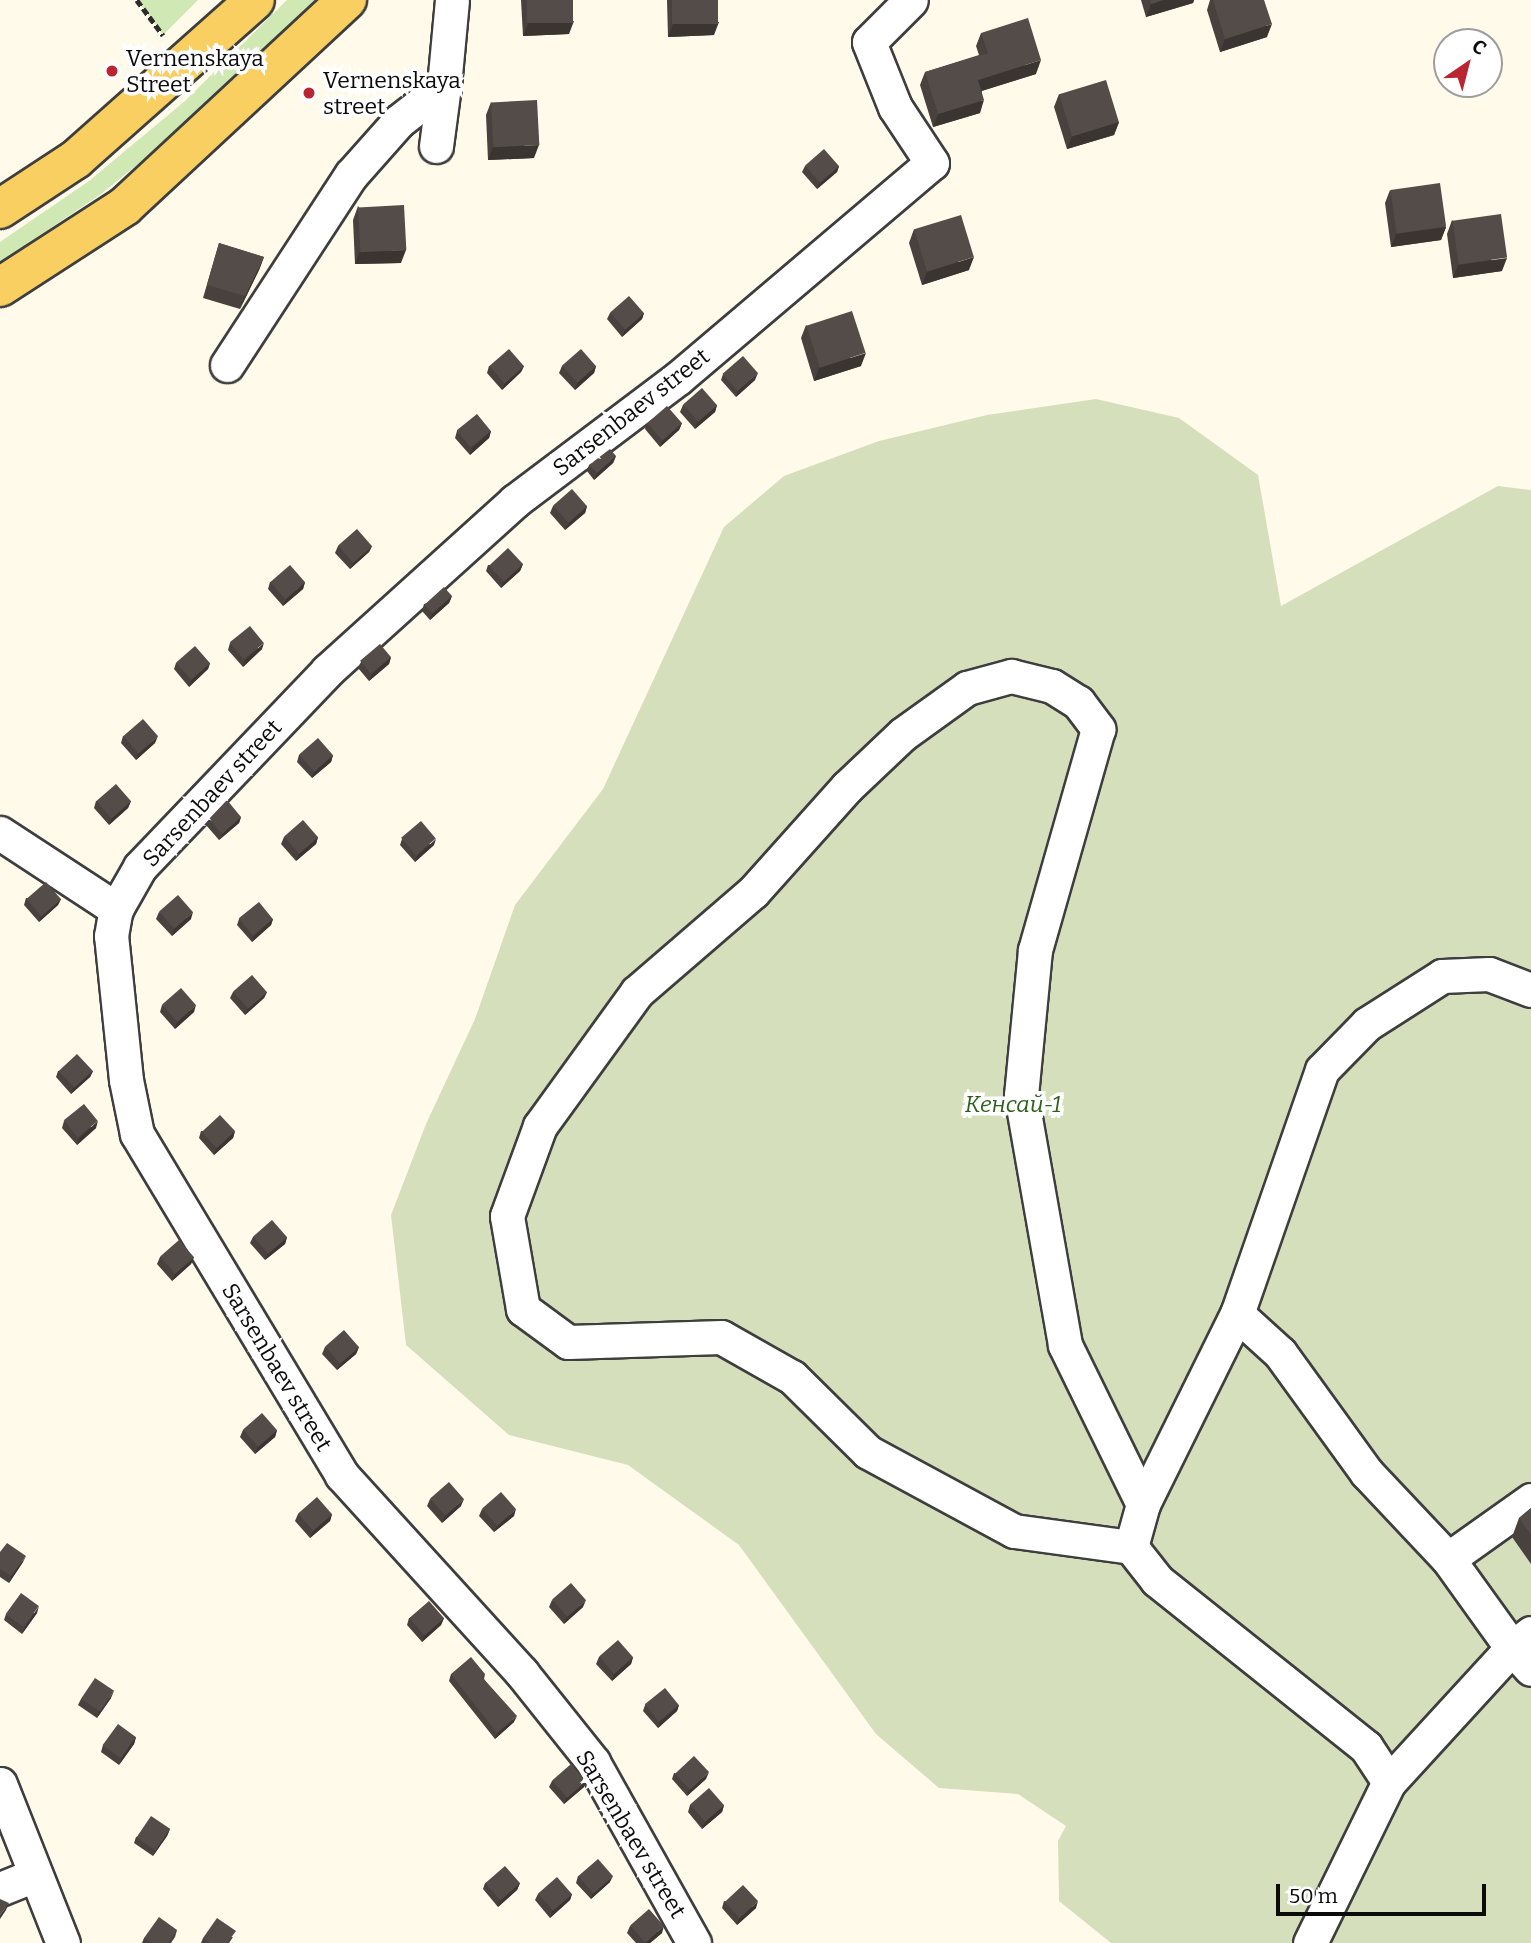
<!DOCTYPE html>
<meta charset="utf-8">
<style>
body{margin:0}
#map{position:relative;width:1531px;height:1943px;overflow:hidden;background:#fffae9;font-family:Bitter,serif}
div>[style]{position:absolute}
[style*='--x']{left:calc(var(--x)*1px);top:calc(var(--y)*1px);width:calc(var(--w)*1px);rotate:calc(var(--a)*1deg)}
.green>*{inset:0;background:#d0e8b4}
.cemetery>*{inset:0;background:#d5dfbc}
.path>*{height:4.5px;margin-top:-2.25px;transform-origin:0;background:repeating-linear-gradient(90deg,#2d2d2d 0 7px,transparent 0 10.5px)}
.roads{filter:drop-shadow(2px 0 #3e3e3e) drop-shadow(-2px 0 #3e3e3e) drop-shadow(0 2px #3e3e3e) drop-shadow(0 -2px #3e3e3e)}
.minor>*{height:33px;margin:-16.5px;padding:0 16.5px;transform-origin:16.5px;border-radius:16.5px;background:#fff}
.major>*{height:38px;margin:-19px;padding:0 19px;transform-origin:19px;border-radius:19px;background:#f8cf60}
.wall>*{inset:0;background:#48413e}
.shaded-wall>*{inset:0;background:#3b3532}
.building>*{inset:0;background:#544c48;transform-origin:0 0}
.dots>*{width:19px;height:19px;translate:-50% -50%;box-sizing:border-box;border:4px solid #fff;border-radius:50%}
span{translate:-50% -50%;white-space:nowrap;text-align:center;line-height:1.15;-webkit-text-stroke:7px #fff;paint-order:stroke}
.poi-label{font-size:23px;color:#0b0b0b}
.left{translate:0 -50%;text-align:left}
.street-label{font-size:23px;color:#0b0b0b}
.park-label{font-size:23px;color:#2d611d;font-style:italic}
.north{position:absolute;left:1433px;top:28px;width:70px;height:70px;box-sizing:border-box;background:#fff;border:2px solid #9d9d9d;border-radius:50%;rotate:35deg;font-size:19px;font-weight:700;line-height:28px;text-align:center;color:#0b0b0b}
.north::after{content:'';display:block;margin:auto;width:24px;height:32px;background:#b92530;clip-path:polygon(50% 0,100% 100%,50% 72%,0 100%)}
.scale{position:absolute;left:1276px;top:1884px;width:210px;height:32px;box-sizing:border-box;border:4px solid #0b0b0b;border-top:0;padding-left:9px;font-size:21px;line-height:24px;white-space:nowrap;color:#0b0b0b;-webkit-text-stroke:5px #fff;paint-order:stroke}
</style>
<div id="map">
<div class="green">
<i style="clip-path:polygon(137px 0,198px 0,163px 35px)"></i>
<i style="clip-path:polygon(287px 0,316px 0,197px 116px,101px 194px,0 262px,0 242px,89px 181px,185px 101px)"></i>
</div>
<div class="cemetery">
<i style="clip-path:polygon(1096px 399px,1179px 418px,1258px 475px,1281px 606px,1498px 486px,1531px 490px,1531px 1943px,1111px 1943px,1059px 1901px,1058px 1841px,1066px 1826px,1018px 1794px,939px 1788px,876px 1734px,739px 1545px,628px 1465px,509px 1435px,406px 1345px,391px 1215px,426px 1124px,475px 1019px,515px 905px,603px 789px,724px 527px,784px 476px,879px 441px,987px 415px)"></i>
</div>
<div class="path">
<i style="--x:137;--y:0;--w:44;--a:53.4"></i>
</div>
<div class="roads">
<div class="minor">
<i style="--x:436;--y:146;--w:61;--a:-82.4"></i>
<i style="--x:227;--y:365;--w:227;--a:-56.9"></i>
<i style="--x:351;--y:175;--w:72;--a:-48.4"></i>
<i style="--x:399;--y:121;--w:57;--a:-37.9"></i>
<i style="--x:444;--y:86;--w:86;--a:-84.7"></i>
<i style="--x:0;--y:833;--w:139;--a:33.2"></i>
<i style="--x:1237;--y:1314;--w:58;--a:42.2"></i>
<i style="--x:1280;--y:1353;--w:148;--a:54.1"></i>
<i style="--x:1367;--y:1473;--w:118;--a:46.7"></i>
<i style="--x:1131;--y:1547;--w:118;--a:-172.2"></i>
<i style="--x:1014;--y:1531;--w:166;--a:-151.6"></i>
<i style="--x:868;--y:1452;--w:107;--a:-135.4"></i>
<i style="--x:792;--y:1377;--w:81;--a:-150.6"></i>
<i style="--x:721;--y:1337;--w:153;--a:178.1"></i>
<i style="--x:568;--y:1342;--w:56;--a:-143.7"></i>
<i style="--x:523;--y:1309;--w:94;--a:-99.8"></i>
<i style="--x:507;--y:1216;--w:96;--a:-69.9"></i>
<i style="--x:540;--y:1126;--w:165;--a:-54.1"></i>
<i style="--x:637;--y:992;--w:153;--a:-40.8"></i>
<i style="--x:753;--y:892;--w:141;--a:-48.2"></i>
<i style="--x:847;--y:787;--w:77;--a:-43.4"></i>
<i style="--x:903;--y:734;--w:79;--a:-35.7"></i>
<i style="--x:967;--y:688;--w:46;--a:-15.3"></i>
<i style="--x:1011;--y:676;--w:42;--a:13.7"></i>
<i style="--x:1052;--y:686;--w:31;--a:32"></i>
<i style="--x:1078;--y:702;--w:34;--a:53"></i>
<i style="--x:1098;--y:729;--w:230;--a:105.9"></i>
<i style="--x:1035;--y:950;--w:146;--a:95.5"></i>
<i style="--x:1021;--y:1095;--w:254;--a:80"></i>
<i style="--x:1065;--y:1345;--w:177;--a:63.9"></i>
<i style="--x:1531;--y:1633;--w:24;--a:142"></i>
<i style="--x:1512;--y:1648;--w:28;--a:48"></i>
<i style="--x:1389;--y:1782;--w:182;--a:-47.5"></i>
<i style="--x:1512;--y:1648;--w:110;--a:-125.7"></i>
<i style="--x:1448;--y:1559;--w:102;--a:-35.4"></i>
<i style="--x:0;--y:1784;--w:171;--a:68.4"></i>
<i style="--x:0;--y:1889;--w:38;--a:-22"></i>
<i style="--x:694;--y:1943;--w:207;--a:-119.2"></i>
<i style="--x:593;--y:1762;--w:114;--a:-128.6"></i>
<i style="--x:522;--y:1673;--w:268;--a:-132.3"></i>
<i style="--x:342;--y:1475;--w:398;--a:-121"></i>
<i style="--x:137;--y:1134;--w:55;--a:-101.5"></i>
<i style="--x:126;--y:1080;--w:145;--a:-95.9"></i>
<i style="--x:111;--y:936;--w:27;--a:-80"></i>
<i style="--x:116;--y:909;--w:48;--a:-60.3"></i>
<i style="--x:140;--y:867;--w:271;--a:-46.3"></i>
<i style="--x:327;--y:671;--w:253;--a:-42.1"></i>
<i style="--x:515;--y:501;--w:203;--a:-37"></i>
<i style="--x:677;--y:379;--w:334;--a:-40.3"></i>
<i style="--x:932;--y:163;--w:67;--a:-123.5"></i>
<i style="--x:895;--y:107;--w:70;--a:-111.8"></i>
<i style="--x:869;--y:42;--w:59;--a:-45"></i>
<i style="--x:1310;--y:1943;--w:179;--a:-63.9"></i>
<i style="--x:1389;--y:1782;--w:42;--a:-123.3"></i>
<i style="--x:1366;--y:1747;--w:268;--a:-141.4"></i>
<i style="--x:1157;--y:1580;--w:42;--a:-128.2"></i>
<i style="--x:1131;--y:1547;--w:45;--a:-74.4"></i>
<i style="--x:1143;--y:1504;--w:212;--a:-63.7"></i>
<i style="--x:1237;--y:1314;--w:258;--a:-70.8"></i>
<i style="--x:1322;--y:1070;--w:64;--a:-45.6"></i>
<i style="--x:1367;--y:1024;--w:89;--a:-32.6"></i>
<i style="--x:1442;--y:976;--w:47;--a:-2.4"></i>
<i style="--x:1489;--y:974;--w:45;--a:20.9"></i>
</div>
<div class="major">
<i style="--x:0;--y:209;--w:91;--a:-33.3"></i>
<i style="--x:76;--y:159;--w:239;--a:-41.6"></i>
<i style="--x:0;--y:287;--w:149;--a:-32.9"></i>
<i style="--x:125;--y:206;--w:303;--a:-42.9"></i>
</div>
</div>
<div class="wall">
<i style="clip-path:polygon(521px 0,573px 0,569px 34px,523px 36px)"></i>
<i style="clip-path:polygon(667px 0,718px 0,714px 35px,668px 37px)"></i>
<i style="clip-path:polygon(1141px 0,1194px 0,1193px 3px,1146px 17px)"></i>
<i style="clip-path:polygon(1210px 0,1264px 0,1267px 37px,1220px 52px,1207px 10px)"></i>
<i style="clip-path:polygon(981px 33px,1036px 74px,982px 91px,980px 113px,933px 127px,920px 85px,925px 72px,979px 55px,976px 46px)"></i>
<i style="clip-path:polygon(1059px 94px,1119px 122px,1114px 135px,1067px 149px,1054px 107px)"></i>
<i style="clip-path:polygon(491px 102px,534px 158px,488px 160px,486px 115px)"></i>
<i style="clip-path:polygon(805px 166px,839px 166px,837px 172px,817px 189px,802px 172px)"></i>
<i style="clip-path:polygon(1390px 190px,1446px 227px,1441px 240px,1391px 247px,1385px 203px)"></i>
<i style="clip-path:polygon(358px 206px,401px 263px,355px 264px,353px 220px)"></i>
<i style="clip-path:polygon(1452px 220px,1502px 271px,1453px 278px,1447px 234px)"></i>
<i style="clip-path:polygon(914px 229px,969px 270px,922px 285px,909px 243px)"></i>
<i style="clip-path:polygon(219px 243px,264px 257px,259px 270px,240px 309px,203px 298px)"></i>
<i style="clip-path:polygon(610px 313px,644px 313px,642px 319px,622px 337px,607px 319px)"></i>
<i style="clip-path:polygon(806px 325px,861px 366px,814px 381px,801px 338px)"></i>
<i style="clip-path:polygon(489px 366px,524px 366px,521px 372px,502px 390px,487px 373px)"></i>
<i style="clip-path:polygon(562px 366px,596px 366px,594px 373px,575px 390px,559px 373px)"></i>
<i style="clip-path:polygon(723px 374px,755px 380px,736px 397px,721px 380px)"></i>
<i style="clip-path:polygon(683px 405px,717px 405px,715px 412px,695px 429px,680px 412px)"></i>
<i style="clip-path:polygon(647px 423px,682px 423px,679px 430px,660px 447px,645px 429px)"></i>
<i style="clip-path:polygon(457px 431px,491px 431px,489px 438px,470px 455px,455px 438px)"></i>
<i style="clip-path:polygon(616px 456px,613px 463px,594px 480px,587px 471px,589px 465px)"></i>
<i style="clip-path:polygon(553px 506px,587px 506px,585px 513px,565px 530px,550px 513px)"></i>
<i style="clip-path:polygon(338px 546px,372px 546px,369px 552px,350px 569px,335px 553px)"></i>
<i style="clip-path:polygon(523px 564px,520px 571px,501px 588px,486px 571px,488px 565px)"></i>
<i style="clip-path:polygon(270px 582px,305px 582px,303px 589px,283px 606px,268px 589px)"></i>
<i style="clip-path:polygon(452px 596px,449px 603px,430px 620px,422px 611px,424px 604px)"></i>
<i style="clip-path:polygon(230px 643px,262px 649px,243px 667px,228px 650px)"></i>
<i style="clip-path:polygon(391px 657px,389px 664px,369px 681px,358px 668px,361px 662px)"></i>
<i style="clip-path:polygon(176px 663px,210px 663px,208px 669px,189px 687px,174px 669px)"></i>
<i style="clip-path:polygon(123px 736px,155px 743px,136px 760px,121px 743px)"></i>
<i style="clip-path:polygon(299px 755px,333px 755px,331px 762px,312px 778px,297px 762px)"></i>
<i style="clip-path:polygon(96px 801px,131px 801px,128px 808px,109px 825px,94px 808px)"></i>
<i style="clip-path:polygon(241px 817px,239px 823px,219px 840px,206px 825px,209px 819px)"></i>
<i style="clip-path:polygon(284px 837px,318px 837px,316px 844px,296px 861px,281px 844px)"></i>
<i style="clip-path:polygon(402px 839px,434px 845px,415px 862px,400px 845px)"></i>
<i style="clip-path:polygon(26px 898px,61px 899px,58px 905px,39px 922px,24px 905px)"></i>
<i style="clip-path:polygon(159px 912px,191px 919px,172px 936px,156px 919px)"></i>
<i style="clip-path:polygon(239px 919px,273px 919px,271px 925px,252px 942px,237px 925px)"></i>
<i style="clip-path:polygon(233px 992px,267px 992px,264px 998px,245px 1015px,230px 998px)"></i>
<i style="clip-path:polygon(162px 1005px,194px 1012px,175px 1029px,160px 1012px)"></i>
<i style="clip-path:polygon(58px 1071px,93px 1071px,90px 1077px,71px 1094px,56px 1077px)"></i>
<i style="clip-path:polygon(64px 1121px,96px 1128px,77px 1145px,62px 1128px)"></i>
<i style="clip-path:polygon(201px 1131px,235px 1131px,233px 1138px,214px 1155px,199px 1138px)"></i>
<i style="clip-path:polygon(253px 1237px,287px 1237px,285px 1244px,265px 1260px,250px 1243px)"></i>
<i style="clip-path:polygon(160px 1257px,194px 1257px,191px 1264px,172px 1281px,157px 1264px)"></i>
<i style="clip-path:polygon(325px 1347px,359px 1347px,356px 1354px,337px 1370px,322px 1354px)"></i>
<i style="clip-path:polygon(243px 1430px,277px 1430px,275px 1437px,255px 1454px,240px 1437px)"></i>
<i style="clip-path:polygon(430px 1499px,461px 1506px,442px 1523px,427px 1506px)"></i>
<i style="clip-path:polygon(1531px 1508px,1531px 1564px,1512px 1537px,1519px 1518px)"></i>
<i style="clip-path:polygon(482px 1509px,514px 1516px,494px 1532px,479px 1516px)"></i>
<i style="clip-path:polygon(298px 1514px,332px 1514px,330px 1521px,310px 1538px,295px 1521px)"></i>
<i style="clip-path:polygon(0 1552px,23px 1562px,9px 1583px,0 1577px)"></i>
<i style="clip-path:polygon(552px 1600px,583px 1607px,564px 1624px,549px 1607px)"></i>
<i style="clip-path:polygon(37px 1613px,22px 1634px,4px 1620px,6px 1614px)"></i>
<i style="clip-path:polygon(409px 1618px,444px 1618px,441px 1625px,422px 1642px,407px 1625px)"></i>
<i style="clip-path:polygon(599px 1657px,633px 1657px,631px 1664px,612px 1681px,596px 1664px)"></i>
<i style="clip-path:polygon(451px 1674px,485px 1674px,484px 1679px,514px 1722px,495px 1739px,449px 1681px)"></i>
<i style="clip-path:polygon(111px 1698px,97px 1718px,78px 1705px,81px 1699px)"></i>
<i style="clip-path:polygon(645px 1705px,679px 1705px,677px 1711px,658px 1728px,643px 1711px)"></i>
<i style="clip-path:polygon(136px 1737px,134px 1744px,119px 1765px,101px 1752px,103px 1745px)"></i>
<i style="clip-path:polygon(674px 1773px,706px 1779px,687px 1796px,672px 1779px)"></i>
<i style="clip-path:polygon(552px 1781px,586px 1781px,584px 1787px,564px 1804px,549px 1787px)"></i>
<i style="clip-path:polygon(690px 1805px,724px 1805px,722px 1812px,702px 1829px,688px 1812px)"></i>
<i style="clip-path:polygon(170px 1829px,167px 1836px,153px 1856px,134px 1843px,136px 1837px)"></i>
<i style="clip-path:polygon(578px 1876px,610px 1882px,591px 1899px,576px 1883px)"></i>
<i style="clip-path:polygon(485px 1883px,520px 1883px,517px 1890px,498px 1907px,483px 1889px)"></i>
<i style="clip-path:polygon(538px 1894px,572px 1894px,570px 1900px,550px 1918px,535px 1900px)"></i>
<i style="clip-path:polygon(724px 1901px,756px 1908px,737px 1925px,722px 1908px)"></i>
<i style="clip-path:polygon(630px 1926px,662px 1933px,650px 1943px,636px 1943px,627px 1933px)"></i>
<i style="clip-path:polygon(177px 1930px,175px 1937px,171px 1943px,142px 1943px,144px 1938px)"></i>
<i style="clip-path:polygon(233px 1937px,229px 1943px,201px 1943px,203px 1938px)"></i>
</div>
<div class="shaded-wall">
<i style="clip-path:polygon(1163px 0,1194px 0,1193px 3px,1146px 17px,1151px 4px)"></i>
<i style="clip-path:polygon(574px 21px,569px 34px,523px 36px,528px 23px)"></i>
<i style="clip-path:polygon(719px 22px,714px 35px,668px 37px,673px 24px)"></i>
<i style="clip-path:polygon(1272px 24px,1267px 37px,1220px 52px,1225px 39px)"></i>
<i style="clip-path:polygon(1041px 60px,1036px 74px,974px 93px,978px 80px)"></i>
<i style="clip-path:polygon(984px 100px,980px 113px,933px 127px,938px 114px)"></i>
<i style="clip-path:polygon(1119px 122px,1114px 135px,1067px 149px,1072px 136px)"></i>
<i style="clip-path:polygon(539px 145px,534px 158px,488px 160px,493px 147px)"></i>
<i style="clip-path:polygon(839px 166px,837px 172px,817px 189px,820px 182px)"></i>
<i style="clip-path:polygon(1446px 227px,1441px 240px,1391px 247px,1396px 234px)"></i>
<i style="clip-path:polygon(406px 250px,401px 263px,355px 264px,360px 251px)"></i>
<i style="clip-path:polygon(264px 257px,259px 270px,240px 309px,245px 296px)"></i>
<i style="clip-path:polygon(974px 257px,969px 270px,922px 285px,927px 272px)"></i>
<i style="clip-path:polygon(1507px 258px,1502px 271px,1453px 278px,1458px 265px)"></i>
<i style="clip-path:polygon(644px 313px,642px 319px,622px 337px,625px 330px)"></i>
<i style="clip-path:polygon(866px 353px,861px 366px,814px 381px,819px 368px)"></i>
<i style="clip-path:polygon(524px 366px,521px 372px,502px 390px,505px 383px)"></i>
<i style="clip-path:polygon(596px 366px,594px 373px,575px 390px,577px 383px)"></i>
<i style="clip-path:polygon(758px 373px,755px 380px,736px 397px,738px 390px)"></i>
<i style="clip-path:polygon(717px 405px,715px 412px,695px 429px,698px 422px)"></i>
<i style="clip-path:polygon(682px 423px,679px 430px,660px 447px,662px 440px)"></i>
<i style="clip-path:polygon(491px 431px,489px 438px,470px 455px,472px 448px)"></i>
<i style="clip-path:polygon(616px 456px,613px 463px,594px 480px,597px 473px)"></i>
<i style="clip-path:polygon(587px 506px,585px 513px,565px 530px,568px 524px)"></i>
<i style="clip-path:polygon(372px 546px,369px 552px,350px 569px,353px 563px)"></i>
<i style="clip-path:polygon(523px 564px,520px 571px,501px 588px,503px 582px)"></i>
<i style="clip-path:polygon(305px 582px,303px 589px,283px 606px,286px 599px)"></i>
<i style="clip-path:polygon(452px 596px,449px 603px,430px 620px,432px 613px)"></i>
<i style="clip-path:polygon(264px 643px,262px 649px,243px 667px,245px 660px)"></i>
<i style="clip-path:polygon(391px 657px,389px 664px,369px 681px,372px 674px)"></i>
<i style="clip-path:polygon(210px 663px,208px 669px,189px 687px,191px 680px)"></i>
<i style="clip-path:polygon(158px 736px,155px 743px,136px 760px,138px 754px)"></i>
<i style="clip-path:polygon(333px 755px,331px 762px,312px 778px,314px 772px)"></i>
<i style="clip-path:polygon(131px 801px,128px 808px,109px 825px,112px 818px)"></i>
<i style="clip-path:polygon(241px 817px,239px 823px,219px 840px,222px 834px)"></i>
<i style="clip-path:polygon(318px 837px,316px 844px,296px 861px,299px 854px)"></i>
<i style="clip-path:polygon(436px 839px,434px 845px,415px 862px,417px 856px)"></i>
<i style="clip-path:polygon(61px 899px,58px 905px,39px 922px,41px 916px)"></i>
<i style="clip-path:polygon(193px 912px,191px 919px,172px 936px,174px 929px)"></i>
<i style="clip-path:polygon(273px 919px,271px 925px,252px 942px,254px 936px)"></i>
<i style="clip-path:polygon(267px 992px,264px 998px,245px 1015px,248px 1008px)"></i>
<i style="clip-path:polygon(196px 1005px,194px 1012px,175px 1029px,177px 1022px)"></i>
<i style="clip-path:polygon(93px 1071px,90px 1077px,71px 1094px,73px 1088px)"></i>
<i style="clip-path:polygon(98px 1121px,96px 1128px,77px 1145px,79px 1138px)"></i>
<i style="clip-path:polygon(235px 1131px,233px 1138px,214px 1155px,216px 1149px)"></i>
<i style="clip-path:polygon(287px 1237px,285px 1244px,265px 1260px,268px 1254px)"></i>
<i style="clip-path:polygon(194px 1257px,191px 1264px,172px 1281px,175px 1274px)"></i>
<i style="clip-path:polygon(359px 1347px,356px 1354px,337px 1370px,340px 1364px)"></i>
<i style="clip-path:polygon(277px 1430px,275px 1437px,255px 1454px,258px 1447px)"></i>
<i style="clip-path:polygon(464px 1499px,461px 1506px,442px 1523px,445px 1516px)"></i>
<i style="clip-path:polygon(516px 1509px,514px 1516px,494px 1532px,497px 1526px)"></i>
<i style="clip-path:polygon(332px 1514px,330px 1521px,310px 1538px,313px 1531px)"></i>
<i style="clip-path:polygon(26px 1556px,23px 1562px,9px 1583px,11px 1576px)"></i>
<i style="clip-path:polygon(586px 1600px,583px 1607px,564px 1624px,567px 1617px)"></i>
<i style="clip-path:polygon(39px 1606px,37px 1613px,22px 1634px,25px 1627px)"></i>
<i style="clip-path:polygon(444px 1618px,441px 1625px,422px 1642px,424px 1635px)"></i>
<i style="clip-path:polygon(633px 1657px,631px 1664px,612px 1681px,614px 1674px)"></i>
<i style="clip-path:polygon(114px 1691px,111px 1698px,97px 1718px,99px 1712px)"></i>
<i style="clip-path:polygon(679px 1705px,677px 1711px,658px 1728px,660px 1722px)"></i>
<i style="clip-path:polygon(517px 1716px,514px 1722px,495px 1739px,497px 1733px)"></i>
<i style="clip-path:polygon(136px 1737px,134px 1744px,119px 1765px,122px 1758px)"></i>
<i style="clip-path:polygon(709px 1772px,706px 1779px,687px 1796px,689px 1790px)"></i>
<i style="clip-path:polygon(586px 1781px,584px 1787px,564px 1804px,566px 1798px)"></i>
<i style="clip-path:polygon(724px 1805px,722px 1812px,702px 1829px,705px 1822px)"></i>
<i style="clip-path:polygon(170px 1829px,167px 1836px,153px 1856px,155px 1850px)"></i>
<i style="clip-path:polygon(613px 1876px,610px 1882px,591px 1899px,593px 1893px)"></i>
<i style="clip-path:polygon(520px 1883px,517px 1890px,498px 1907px,500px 1900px)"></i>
<i style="clip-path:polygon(572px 1894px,570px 1900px,550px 1918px,552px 1911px)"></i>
<i style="clip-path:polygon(758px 1901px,756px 1908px,737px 1925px,739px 1919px)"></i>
<i style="clip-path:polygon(9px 1903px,6px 1910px,0 1919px,0 1915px)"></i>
<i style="clip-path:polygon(664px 1926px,662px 1933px,650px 1943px,645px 1943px)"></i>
</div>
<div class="building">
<i style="left:527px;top:0;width:46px;height:23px"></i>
<i style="left:672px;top:0;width:46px;height:24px"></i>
<i style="clip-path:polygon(1150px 0,1163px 0,1151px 4px)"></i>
<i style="clip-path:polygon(1213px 0,1264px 0,1272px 24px,1225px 39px)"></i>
<i style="clip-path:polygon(1028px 18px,1041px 60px,978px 80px,984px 100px,938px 114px,925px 72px,988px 53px,981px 33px)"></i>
<i style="left:1106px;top:80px;width:44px;height:49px;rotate:73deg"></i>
<i style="left:537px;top:100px;width:45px;height:46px;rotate:87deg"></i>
<i style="left:824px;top:149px;width:23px;height:25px;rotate:49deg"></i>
<i style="left:1440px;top:183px;width:44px;height:50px;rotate:82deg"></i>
<i style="left:404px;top:205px;width:45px;height:46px;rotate:87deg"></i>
<i style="left:1501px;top:214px;width:44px;height:49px;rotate:82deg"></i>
<i style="left:961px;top:215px;width:44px;height:49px;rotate:73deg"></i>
<i style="clip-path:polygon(219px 243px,264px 257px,245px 296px,207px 285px)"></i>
<i style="left:629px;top:296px;width:23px;height:25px;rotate:49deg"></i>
<i style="left:852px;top:311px;width:44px;height:48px;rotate:72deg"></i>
<i style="left:509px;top:349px;width:23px;height:26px;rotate:49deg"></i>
<i style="left:581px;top:349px;width:23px;height:25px;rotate:49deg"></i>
<i style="left:743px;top:356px;width:23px;height:27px;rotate:49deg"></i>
<i style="left:702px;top:388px;width:23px;height:25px;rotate:49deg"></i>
<i style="left:667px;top:406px;width:23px;height:26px;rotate:49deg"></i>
<i style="left:477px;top:414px;width:22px;height:26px;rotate:51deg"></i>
<i style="clip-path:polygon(610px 449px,616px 456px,597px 473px,589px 465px)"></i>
<i style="left:572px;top:489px;width:23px;height:25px;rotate:49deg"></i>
<i style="left:357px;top:529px;width:23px;height:25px;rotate:49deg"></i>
<i style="left:508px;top:548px;width:22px;height:26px;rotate:47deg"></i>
<i style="left:290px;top:565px;width:23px;height:26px;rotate:49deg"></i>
<i style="left:444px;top:587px;width:12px;height:26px;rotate:48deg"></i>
<i style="left:250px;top:626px;width:22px;height:26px;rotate:51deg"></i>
<i style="left:380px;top:644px;width:17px;height:26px;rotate:50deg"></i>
<i style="left:195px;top:646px;width:23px;height:25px;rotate:49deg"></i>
<i style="left:143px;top:719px;width:23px;height:26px;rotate:49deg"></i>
<i style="left:318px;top:738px;width:23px;height:25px;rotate:49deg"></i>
<i style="left:116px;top:784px;width:23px;height:26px;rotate:49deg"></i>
<i style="clip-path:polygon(227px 800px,241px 817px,222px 834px,209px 819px)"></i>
<i style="left:303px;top:820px;width:23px;height:25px;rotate:49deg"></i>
<i style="left:421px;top:821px;width:23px;height:26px;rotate:50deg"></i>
<i style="left:46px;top:882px;width:23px;height:26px;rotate:49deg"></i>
<i style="left:178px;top:895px;width:23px;height:25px;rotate:49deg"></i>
<i style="left:259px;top:902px;width:22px;height:26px;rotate:51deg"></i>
<i style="left:252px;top:975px;width:23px;height:25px;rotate:49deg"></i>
<i style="left:181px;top:988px;width:23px;height:25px;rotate:49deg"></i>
<i style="left:77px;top:1054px;width:23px;height:25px;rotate:47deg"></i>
<i style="left:84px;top:1104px;width:22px;height:26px;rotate:51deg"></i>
<i style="left:220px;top:1115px;width:22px;height:25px;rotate:47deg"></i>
<i style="left:272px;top:1220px;width:23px;height:25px;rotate:49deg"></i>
<i style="left:179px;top:1240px;width:23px;height:25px;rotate:49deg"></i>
<i style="left:344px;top:1330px;width:23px;height:25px;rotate:49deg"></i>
<i style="left:262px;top:1413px;width:23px;height:25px;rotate:49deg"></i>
<i style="left:449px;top:1482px;width:23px;height:25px;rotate:49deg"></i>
<i style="left:501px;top:1492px;width:23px;height:25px;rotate:49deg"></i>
<i style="left:317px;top:1497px;width:23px;height:25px;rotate:49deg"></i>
<i style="clip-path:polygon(1531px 1508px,1531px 1535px,1519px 1518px)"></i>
<i style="clip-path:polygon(7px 1543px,26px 1556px,11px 1576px,0 1569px,0 1552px)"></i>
<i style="left:571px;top:1583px;width:23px;height:25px;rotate:49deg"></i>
<i style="left:21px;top:1593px;width:22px;height:26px;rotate:36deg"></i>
<i style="left:429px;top:1601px;width:23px;height:26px;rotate:49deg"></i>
<i style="left:618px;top:1640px;width:23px;height:25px;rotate:49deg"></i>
<i style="clip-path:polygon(471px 1657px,485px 1674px,482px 1677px,517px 1716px,497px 1733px,451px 1674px)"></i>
<i style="left:95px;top:1678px;width:23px;height:25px;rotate:34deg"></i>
<i style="left:665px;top:1688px;width:22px;height:26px;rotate:51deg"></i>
<i style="left:118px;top:1724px;width:22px;height:26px;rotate:36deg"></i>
<i style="left:694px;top:1756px;width:22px;height:26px;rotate:47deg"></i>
<i style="left:571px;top:1764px;width:23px;height:25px;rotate:49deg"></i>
<i style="left:709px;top:1788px;width:23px;height:25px;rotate:49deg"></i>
<i style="left:151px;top:1816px;width:23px;height:26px;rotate:34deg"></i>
<i style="left:598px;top:1859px;width:23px;height:26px;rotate:49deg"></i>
<i style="left:505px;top:1866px;width:23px;height:26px;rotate:49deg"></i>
<i style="left:557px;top:1877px;width:23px;height:25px;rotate:49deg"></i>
<i style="left:743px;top:1885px;width:22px;height:25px;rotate:47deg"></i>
<i style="clip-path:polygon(0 1899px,9px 1903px,0 1915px)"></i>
<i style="left:649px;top:1909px;width:23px;height:25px;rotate:49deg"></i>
<i style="clip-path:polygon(159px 1917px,177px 1930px,168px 1943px,152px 1943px,144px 1938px)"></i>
<i style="clip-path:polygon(217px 1918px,236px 1931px,227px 1943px,210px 1943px,203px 1938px)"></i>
</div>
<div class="dots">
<i style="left:112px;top:71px;background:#b92530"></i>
<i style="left:309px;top:93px;background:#b92530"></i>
</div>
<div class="poi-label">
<span class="left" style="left:126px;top:71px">Vernenskaya<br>Street</span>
<span class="left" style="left:323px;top:93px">Vernenskaya<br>street</span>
</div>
<div class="street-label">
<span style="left:631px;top:412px;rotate:-38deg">Sarsenbaev street</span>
<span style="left:212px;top:793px;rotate:-47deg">Sarsenbaev street</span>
<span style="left:277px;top:1367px;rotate:59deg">Sarsenbaev street</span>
<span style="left:631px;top:1834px;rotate:59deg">Sarsenbaev street</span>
</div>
<div class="park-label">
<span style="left:1013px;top:1104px">Кенсай-1</span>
</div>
<div class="north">С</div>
<div class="scale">50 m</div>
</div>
